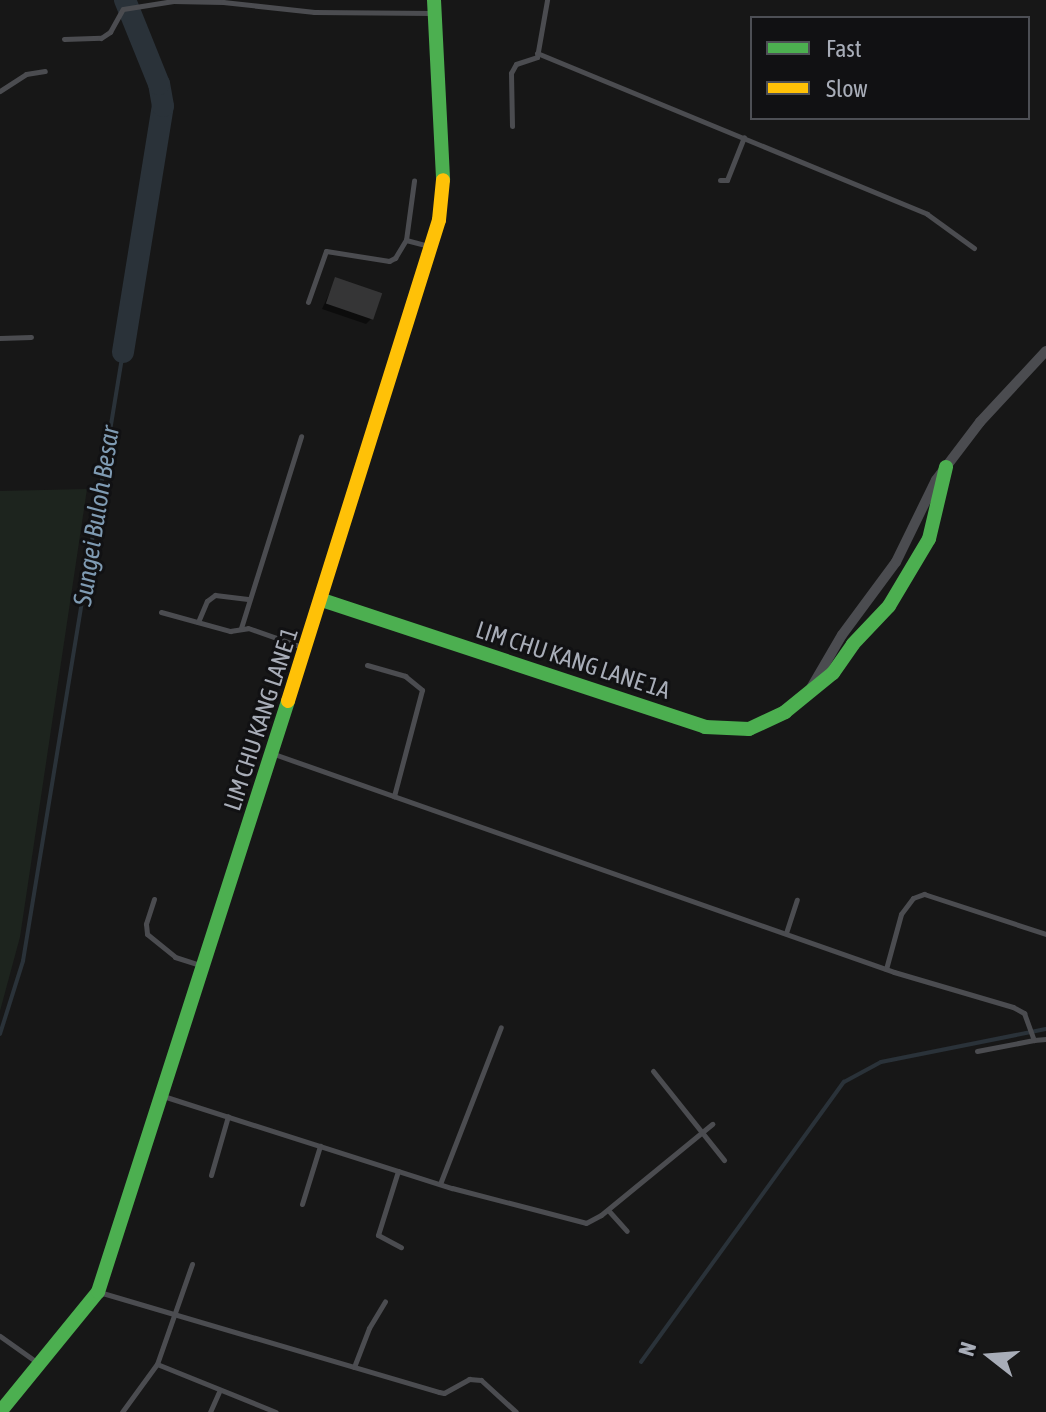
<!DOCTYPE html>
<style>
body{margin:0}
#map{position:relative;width:1046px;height:1412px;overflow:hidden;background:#171717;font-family:"Asap Condensed",sans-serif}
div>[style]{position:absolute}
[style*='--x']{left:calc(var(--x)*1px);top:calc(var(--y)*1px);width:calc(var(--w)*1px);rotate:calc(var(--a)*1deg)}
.green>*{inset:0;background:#1d241e}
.shadow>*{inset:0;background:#0007}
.stream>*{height:4px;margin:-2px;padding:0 2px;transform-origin:2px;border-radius:2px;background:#2a3239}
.river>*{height:22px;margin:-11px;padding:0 11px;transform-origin:11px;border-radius:11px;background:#2a3239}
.building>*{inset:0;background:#353536;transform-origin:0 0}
.lane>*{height:5px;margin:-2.5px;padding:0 2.5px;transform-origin:2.5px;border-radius:2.5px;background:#4b4c50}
.street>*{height:10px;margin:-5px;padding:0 5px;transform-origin:5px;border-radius:5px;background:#4b4c50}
.fast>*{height:14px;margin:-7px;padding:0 7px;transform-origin:7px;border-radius:7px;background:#4caf50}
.slow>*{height:14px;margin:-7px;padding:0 7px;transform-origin:7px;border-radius:7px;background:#ffc107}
span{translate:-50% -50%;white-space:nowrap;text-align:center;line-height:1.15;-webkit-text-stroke:6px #111113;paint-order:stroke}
.street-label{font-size:24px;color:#a8adb8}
.water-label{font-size:26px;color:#7f9bb3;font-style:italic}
.legend{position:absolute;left:750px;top:16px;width:280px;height:104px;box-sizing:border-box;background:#111113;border:2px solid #4d4f55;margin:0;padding:10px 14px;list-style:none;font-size:24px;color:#a8adb8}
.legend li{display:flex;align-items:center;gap:16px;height:40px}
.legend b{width:40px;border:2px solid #4d4f55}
.north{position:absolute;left:950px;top:1316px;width:80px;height:80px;-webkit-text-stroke:6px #111113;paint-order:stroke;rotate:287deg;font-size:22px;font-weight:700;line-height:32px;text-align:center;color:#a8adb8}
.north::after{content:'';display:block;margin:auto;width:28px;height:36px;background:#a8adb8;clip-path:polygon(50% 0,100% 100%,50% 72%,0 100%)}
</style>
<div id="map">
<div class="green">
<i style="clip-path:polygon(87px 489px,20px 937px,0 1011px,0 491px)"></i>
</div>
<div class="shadow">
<i style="clip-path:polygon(336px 279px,371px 319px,366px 324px,322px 309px)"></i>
</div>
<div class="stream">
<i style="--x:0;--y:1034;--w:77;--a:-72.5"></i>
<i style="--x:23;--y:961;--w:617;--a:-80.68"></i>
<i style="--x:641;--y:1362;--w:346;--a:-54.1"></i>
<i style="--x:844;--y:1082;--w:42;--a:-28.4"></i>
<i style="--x:881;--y:1062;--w:168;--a:-11.3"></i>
</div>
<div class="river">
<i style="--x:123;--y:352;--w:249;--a:-80.8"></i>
<i style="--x:163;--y:106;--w:22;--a:-100"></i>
<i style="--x:159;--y:84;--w:91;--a:-112"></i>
</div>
<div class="building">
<i style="left:335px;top:277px;width:50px;height:28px;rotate:19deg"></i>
</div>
<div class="lane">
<i style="--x:64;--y:39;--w:37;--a:-2"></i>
<i style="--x:101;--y:38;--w:11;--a:-34"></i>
<i style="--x:110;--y:32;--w:26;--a:-61"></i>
<i style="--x:123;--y:9;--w:51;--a:-9.1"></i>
<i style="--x:173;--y:1;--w:50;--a:1.1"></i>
<i style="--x:223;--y:2;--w:92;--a:6.3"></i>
<i style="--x:314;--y:12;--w:119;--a:0.5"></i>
<i style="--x:537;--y:53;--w:422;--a:22.4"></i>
<i style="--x:927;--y:214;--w:58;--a:35.9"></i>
<i style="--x:0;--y:91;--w:31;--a:-33"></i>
<i style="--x:26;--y:74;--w:19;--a:-9"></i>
<i style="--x:512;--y:126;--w:53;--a:-91.1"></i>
<i style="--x:511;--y:73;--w:10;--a:-61"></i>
<i style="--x:516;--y:64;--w:22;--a:-18"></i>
<i style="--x:537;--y:57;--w:58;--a:-80"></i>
<i style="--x:720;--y:180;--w:7;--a:0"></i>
<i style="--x:727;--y:180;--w:46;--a:-68.4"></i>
<i style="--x:406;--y:240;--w:23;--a:15"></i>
<i style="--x:308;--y:302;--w:54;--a:-70.6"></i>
<i style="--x:326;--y:251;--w:64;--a:9"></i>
<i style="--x:389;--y:261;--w:7;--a:-27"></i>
<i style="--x:395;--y:258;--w:21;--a:-59"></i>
<i style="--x:406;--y:240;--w:60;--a:-82.3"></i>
<i style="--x:0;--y:338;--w:31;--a:-2"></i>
<i style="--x:161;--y:612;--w:72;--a:15.4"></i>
<i style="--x:230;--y:631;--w:18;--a:-9"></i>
<i style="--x:248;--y:628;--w:57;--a:19.4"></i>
<i style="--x:198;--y:622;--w:23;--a:-67"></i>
<i style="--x:207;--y:601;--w:10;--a:-37"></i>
<i style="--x:215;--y:595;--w:33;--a:7"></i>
<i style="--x:241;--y:628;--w:201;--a:-72.6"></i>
<i style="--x:367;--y:665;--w:40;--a:16"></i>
<i style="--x:405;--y:676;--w:22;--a:39"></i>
<i style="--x:422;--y:690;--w:110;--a:104.8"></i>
<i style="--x:274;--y:754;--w:657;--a:19.37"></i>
<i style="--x:894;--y:972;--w:124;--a:16.4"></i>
<i style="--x:1013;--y:1007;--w:13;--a:29"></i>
<i style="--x:1024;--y:1013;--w:29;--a:70"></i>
<i style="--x:1034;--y:1040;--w:12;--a:-5"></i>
<i style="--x:154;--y:899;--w:26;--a:108"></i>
<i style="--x:146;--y:924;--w:10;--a:84"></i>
<i style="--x:147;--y:934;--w:36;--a:39"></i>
<i style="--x:175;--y:957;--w:25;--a:18"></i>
<i style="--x:786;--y:933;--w:35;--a:-72"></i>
<i style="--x:886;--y:969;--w:57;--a:-74.7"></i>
<i style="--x:901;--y:914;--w:20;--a:-53"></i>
<i style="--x:913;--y:898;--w:12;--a:-20"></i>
<i style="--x:924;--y:894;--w:128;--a:18.2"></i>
<i style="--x:977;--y:1051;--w:58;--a:-10.9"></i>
<i style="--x:653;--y:1071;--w:114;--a:51.4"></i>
<i style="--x:163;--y:1096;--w:303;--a:17.7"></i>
<i style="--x:452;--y:1188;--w:138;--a:14.6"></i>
<i style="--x:586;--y:1223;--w:17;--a:-28"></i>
<i style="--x:601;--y:1215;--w:144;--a:-39.3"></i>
<i style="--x:398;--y:1171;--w:67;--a:107.4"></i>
<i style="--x:378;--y:1235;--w:26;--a:28"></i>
<i style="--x:211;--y:1175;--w:61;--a:-73.9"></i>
<i style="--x:440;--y:1184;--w:168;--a:-68.8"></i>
<i style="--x:302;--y:1204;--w:61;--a:-72.8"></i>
<i style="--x:608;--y:1210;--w:28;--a:48"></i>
<i style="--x:99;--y:1292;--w:354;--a:16.4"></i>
<i style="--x:439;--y:1392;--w:5;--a:11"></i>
<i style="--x:444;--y:1393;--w:29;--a:-29"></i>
<i style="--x:469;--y:1379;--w:12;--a:5"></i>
<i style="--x:481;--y:1380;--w:47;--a:42.4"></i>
<i style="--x:0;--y:1336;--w:47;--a:35.4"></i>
<i style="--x:157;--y:1364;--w:128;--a:22"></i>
<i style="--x:354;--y:1367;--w:42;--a:-69"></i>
<i style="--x:369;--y:1328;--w:31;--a:-59"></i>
<i style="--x:122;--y:1412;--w:59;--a:-53.9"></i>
<i style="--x:157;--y:1364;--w:106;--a:-70.7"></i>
<i style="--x:210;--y:1412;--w:24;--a:-66"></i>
</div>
<div class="street">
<i style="--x:811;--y:688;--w:61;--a:-59.7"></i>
<i style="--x:842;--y:635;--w:91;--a:-53.5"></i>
<i style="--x:896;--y:562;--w:91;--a:-64"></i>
<i style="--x:936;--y:480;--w:73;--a:-52.8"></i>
<i style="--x:980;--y:422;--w:97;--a:-47.1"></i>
</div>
<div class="fast">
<i style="--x:434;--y:0;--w:180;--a:87.1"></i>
<i style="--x:322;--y:600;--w:404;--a:18.3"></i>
<i style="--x:705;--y:727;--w:44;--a:2.6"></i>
<i style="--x:749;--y:729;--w:40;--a:-25"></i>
<i style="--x:785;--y:712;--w:62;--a:-39.1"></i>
<i style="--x:833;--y:673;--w:35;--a:-55"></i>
<i style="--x:853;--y:644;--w:52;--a:-46.5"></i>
<i style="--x:889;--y:606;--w:78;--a:-59.2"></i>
<i style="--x:929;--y:539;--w:74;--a:-76.7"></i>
<i style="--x:0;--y:1412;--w:155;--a:-50.8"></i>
<i style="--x:98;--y:1292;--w:621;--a:-72.18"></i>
</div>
<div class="slow">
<i style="--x:288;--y:701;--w:504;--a:-72.57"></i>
<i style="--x:439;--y:220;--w:40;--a:-84.3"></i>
</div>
<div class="street-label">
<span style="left:573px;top:660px;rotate:18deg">LIM CHU KANG LANE 1A</span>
<span style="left:261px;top:719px;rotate:-72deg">LIM CHU KANG LANE 1</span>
</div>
<div class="water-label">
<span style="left:97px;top:516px;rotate:-81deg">Sungei Buloh Besar</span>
</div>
<ul class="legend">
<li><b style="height:10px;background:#4caf50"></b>Fast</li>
<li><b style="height:10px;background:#ffc107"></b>Slow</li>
</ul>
<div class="north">N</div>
</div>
